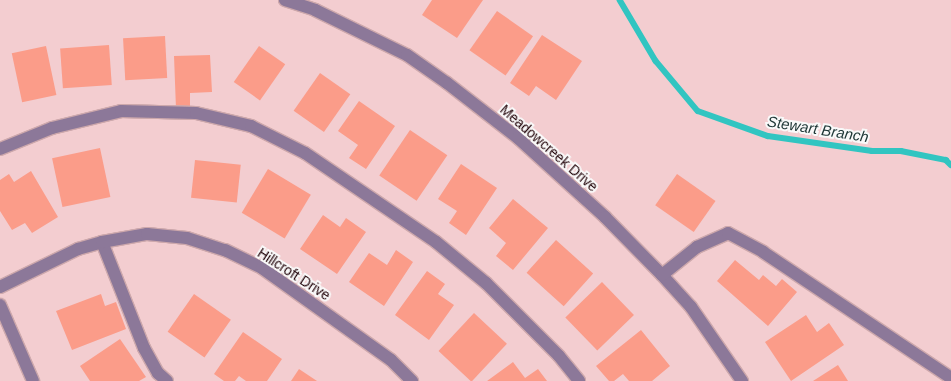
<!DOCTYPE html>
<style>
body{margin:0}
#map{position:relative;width:951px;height:381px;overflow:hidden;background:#f3cdd0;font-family:Helvetica,sans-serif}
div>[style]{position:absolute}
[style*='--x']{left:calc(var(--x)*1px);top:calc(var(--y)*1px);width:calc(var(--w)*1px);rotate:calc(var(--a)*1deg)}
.stream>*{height:5.5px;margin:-2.75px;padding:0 2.75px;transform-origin:2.75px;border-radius:2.75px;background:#31c5c1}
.building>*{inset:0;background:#fb9c89;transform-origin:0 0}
.roads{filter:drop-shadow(1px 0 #cda8ac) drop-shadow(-1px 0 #cda8ac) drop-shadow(0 1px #cda8ac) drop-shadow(0 -1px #cda8ac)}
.minor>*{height:12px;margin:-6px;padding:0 6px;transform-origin:6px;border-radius:6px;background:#8c7899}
span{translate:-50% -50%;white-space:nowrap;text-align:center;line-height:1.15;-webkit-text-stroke:4px #f9f9f9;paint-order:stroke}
.street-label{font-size:14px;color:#200207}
.water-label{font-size:15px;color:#203837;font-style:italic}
</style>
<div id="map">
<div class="stream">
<i style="--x:620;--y:0;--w:71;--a:59.5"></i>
<i style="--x:656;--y:61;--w:65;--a:50"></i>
<i style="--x:698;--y:111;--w:74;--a:19.7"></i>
<i style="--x:768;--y:136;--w:105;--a:8.2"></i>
<i style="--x:872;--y:151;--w:29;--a:0"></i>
<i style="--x:901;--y:151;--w:46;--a:11.3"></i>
<i style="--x:946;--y:160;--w:7;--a:45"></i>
</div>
<div class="building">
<i style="clip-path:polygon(432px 0,483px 0,457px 38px,422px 15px)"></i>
<i style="left:497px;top:11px;width:44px;height:48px;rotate:35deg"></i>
<i style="clip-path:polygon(542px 35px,582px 61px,556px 100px,536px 86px,529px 96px,510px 83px)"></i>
<i style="left:165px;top:36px;width:42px;height:42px;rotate:87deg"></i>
<i style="left:109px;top:45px;width:40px;height:49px;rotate:86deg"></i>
<i style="left:46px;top:46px;width:50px;height:35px;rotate:78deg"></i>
<i style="left:259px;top:46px;width:32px;height:44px;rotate:35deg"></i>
<i style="clip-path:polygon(210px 55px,212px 92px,190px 93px,190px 108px,176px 109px,174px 56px)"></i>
<i style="left:320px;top:73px;width:37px;height:46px;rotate:35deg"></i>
<i style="clip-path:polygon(359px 101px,395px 126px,366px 169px,349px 158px,358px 145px,338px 131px)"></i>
<i style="left:410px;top:130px;width:45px;height:55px;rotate:34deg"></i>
<i style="left:100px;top:148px;width:50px;height:49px;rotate:78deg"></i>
<i style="left:195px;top:160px;width:46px;height:38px;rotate:6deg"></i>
<i style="clip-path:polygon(461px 164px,497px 188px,466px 235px,449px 223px,457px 211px,438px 199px)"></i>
<i style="left:268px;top:169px;width:50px;height:51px;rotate:31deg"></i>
<i style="clip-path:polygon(31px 171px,58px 217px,32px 233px,25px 223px,12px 230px,0 211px,0 180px,9px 174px,14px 182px)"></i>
<i style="left:677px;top:174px;width:47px;height:38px;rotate:35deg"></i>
<i style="clip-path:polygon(513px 199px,548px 228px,513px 270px,496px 256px,506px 243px,489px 228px)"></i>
<i style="clip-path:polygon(323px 215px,340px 227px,346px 218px,366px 232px,337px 274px,300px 249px)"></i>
<i style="left:556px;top:240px;width:50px;height:44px;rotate:42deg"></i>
<i style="clip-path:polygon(396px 250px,413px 262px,384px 306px,349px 282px,369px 253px,387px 265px)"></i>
<i style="clip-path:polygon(735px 260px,759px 280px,763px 275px,776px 286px,782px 279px,797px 292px,768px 326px,717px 281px)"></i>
<i style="clip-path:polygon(427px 271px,445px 284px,438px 294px,454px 305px,429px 340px,395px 315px)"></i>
<i style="left:602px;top:282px;width:46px;height:51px;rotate:46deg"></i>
<i style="clip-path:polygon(101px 294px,105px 306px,116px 302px,126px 329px,72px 350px,56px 311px)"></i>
<i style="left:194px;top:294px;width:45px;height:46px;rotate:35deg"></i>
<i style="left:474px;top:313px;width:45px;height:52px;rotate:43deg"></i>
<i style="clip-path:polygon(806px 315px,817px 332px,829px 323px,844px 345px,791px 381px,765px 342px)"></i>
<i style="clip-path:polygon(641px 330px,670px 366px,652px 381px,629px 381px,623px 374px,614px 381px,609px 381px,596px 366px)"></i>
<i style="clip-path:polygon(243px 332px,282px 359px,267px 381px,246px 381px,239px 376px,235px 381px,224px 381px,214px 374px)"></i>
<i style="clip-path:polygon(120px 339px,146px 377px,139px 381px,90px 381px,80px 366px)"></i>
<i style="clip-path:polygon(513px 362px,525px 378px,538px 369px,547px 381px,487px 381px)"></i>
<i style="clip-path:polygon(838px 365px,848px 381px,813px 381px)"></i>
<i style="clip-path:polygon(299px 369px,317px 381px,291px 381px)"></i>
</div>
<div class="roads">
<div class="minor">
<i style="--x:285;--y:0;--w:32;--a:18"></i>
<i style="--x:315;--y:10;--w:102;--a:26.1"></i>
<i style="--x:407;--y:55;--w:49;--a:35"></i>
<i style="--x:447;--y:83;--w:90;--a:37.8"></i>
<i style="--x:518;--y:138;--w:118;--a:42.2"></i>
<i style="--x:605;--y:217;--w:81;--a:45.5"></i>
<i style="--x:662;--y:275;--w:43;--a:47.8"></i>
<i style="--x:691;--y:307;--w:90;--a:55.4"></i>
<i style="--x:0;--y:149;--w:56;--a:-22"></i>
<i style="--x:52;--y:128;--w:71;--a:-13.8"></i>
<i style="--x:121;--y:111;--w:75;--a:1.5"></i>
<i style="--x:196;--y:113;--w:57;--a:13.3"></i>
<i style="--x:251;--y:126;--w:60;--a:26.6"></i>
<i style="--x:305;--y:153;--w:158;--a:34.2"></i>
<i style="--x:436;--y:242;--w:65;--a:39.4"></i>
<i style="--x:486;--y:283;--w:103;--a:45"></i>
<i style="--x:559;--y:356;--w:32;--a:51"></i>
<i style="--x:102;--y:242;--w:114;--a:68.4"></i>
<i style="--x:144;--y:348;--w:29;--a:61"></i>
<i style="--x:158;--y:373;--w:12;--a:42"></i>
<i style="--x:662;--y:275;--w:45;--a:-38.7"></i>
<i style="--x:697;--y:247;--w:34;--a:-24"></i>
<i style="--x:728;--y:233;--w:40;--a:28"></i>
<i style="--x:763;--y:252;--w:226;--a:33.8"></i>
<i style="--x:0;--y:287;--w:87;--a:-26"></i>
<i style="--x:78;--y:249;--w:25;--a:-16"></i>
<i style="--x:102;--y:242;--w:46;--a:-10.1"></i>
<i style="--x:147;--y:234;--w:40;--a:5.7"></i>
<i style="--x:187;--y:238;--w:40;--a:18"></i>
<i style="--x:225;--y:250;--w:41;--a:25.9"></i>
<i style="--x:262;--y:268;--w:158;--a:35.5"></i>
<i style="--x:391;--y:360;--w:30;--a:45"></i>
<i style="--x:0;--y:305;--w:83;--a:66.5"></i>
</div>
</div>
<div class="street-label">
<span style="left:549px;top:148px;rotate:41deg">Meadowcreek Drive</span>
<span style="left:294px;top:274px;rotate:33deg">Hillcroft Drive</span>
</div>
<div class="water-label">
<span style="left:818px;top:129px;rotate:9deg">Stewart Branch</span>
</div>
</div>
